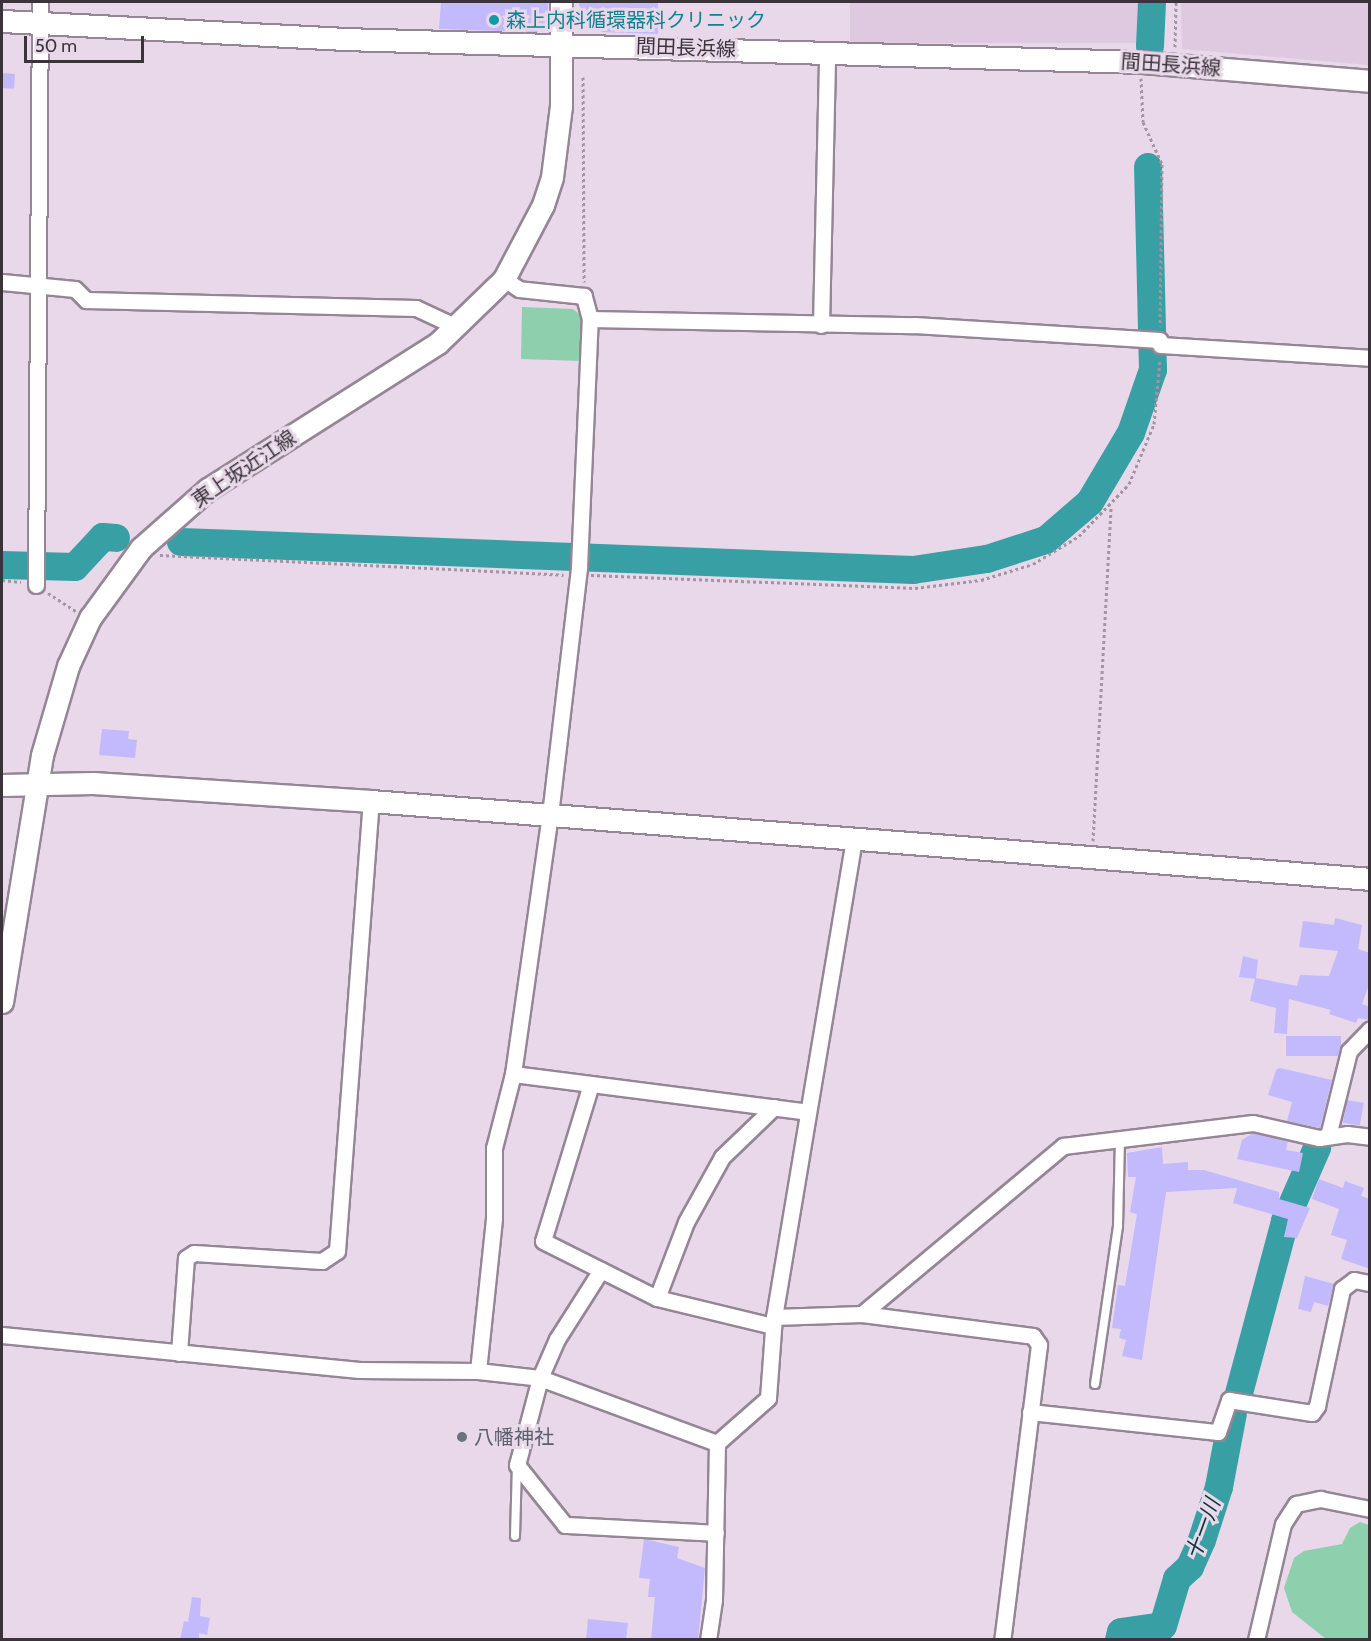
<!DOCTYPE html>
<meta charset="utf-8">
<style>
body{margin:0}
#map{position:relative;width:1371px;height:1641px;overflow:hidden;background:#e8d8e9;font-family:Cabin,"Noto Sans JP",sans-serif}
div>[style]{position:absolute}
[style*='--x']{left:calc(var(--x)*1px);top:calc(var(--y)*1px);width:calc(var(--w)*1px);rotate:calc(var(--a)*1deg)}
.built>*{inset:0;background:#dec9e0;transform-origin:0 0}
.green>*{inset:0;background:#8ed0ad}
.river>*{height:28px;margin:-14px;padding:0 14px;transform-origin:14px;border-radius:14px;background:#38a0a5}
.building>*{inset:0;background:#c2bafd;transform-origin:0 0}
.path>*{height:3px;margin-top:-1.5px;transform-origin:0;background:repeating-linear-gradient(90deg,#a195a2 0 3px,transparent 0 6px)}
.roads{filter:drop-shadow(2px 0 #948695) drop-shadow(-2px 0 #948695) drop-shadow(0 2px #948695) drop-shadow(0 -2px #948695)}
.lane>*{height:8px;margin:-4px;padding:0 4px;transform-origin:4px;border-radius:4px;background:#fff}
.street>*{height:15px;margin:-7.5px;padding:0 7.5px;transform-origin:7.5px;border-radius:7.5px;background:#fff}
.secondary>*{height:21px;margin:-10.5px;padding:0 10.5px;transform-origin:10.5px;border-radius:10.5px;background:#fff}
.dots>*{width:16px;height:16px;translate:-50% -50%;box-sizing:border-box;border:3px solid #e8d8e9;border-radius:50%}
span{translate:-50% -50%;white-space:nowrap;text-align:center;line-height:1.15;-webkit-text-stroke:6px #e8d8e9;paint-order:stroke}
.culture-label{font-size:20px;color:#0d838f}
.left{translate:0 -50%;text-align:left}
.street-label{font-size:20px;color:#3a343a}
.worship-label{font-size:20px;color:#5b616d}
.water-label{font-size:21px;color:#053739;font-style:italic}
.frame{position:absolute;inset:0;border:3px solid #3a343a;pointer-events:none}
.scale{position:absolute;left:24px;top:36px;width:120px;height:27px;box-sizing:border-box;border:3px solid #3a343a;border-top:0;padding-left:8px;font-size:18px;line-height:21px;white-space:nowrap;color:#3a343a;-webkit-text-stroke:4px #e8d8e9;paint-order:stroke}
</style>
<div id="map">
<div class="built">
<i style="left:850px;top:2px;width:288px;height:41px"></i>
<i style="clip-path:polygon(1181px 2px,1369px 2px,1369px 65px,1182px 49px)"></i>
</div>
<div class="green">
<i style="clip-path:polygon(522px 307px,573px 309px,584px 318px,581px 361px,521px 359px)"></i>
<i style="clip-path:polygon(1360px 1522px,1369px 1525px,1369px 1639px,1326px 1639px,1292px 1612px,1284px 1588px,1294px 1558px,1304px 1551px,1342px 1544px,1350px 1528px)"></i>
</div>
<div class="river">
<i style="--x:1150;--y:46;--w:44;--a:-87.4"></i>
<i style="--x:181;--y:542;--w:733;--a:2.19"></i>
<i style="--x:913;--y:570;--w:75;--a:-8.5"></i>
<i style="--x:987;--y:559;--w:62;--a:-17.9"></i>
<i style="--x:1046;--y:540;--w:58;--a:-40.8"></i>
<i style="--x:1090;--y:502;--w:80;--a:-59.3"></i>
<i style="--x:1131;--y:433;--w:67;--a:-70.8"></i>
<i style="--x:1153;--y:370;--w:203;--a:-91.4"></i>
<i style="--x:2;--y:565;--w:73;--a:1.6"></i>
<i style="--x:75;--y:567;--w:41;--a:-47"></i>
<i style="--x:103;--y:537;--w:13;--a:4"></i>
<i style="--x:1238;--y:1397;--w:182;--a:-75"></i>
<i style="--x:1285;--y:1221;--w:80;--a:-66.3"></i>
<i style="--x:1119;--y:1640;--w:8;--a:-76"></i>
<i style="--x:1121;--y:1632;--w:42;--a:-8.1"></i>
<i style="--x:1163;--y:1626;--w:49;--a:-73.4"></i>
<i style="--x:1177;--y:1579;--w:18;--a:-43"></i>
<i style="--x:1190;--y:1567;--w:30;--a:-66"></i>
<i style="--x:1202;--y:1540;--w:56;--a:-72.2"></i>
<i style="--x:1219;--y:1487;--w:75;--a:-79.3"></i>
</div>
<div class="building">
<i style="clip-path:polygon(441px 2px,548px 2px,548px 19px,537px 32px,439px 29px)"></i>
<i style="clip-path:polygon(578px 2px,658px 2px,658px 34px,602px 32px,585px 20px)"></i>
<i style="left:2px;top:73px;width:13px;height:15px;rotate:4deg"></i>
<i style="clip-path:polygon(102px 729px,129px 731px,128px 739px,137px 740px,135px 758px,99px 755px)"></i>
<i style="clip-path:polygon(1335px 918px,1362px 925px,1358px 949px,1370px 953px,1370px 982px,1362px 1004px,1370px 1007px,1370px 1020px,1358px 1018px,1356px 1023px,1329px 1014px,1331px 1010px,1289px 999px,1287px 1034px,1274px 1033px,1276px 1008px,1250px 1001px,1255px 979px,1239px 977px,1243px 956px,1258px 960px,1256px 978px,1297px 986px,1300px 975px,1329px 976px,1338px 951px,1299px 947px,1303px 921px,1334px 925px)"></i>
<i style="clip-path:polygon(1286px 1036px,1341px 1036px,1341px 1046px,1338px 1056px,1286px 1056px)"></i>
<i style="clip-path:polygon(1280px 1068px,1332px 1080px,1320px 1128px,1287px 1121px,1292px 1102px,1268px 1095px,1276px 1070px)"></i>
<i style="left:1347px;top:1100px;width:17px;height:23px;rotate:10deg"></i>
<i style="clip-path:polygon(1253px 1133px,1288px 1141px,1286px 1150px,1303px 1153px,1299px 1172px,1237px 1159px,1242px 1140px)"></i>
<i style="clip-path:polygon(1162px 1147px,1163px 1164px,1188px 1162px,1188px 1170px,1204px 1170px,1279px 1192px,1279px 1199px,1310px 1208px,1297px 1238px,1284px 1237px,1288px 1219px,1233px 1203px,1237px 1188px,1166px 1192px,1142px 1360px,1122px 1356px,1126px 1340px,1119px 1338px,1121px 1329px,1112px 1328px,1118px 1285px,1125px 1286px,1137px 1214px,1130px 1212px,1136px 1177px,1128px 1177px,1127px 1153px)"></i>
<i style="clip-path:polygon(1319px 1179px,1343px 1188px,1345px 1181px,1364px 1188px,1361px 1196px,1370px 1199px,1370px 1269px,1341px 1259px,1347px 1240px,1331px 1235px,1339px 1209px,1312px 1199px)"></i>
<i style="clip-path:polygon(1305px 1276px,1334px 1284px,1328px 1306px,1314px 1302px,1311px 1312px,1298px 1309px)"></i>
<i style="clip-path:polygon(644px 1539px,679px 1547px,677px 1558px,705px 1568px,698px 1640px,651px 1640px,655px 1597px,648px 1597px,650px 1579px,639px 1578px)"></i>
<i style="clip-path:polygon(192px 1597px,201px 1598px,200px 1616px,210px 1618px,207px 1635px,199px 1633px,199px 1640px,180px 1640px,184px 1621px,188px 1622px)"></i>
<i style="clip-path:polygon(588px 1619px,628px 1623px,626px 1640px,586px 1640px)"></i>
</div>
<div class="path">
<i style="--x:1175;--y:47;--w:45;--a:-88.7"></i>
<i style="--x:583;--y:77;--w:205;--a:89.7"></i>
<i style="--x:1141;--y:78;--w:44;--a:87.4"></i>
<i style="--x:1143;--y:122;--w:46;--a:65.7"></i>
<i style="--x:1162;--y:164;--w:162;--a:90.7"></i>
<i style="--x:160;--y:555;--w:404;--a:2.8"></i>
<i style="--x:591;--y:575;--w:324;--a:2.3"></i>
<i style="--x:915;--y:588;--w:66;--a:-6.9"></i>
<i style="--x:981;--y:580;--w:54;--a:-17.1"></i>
<i style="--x:1033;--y:564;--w:54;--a:-31.3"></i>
<i style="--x:1079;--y:536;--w:72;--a:-46.1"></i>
<i style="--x:1129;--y:484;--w:65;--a:-67.4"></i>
<i style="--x:1154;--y:424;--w:65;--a:-84.7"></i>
<i style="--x:2;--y:580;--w:19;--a:6"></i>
<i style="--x:48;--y:593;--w:33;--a:33"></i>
<i style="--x:1093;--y:841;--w:334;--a:-86.9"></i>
</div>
<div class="roads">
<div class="lane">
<i style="--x:1095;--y:1384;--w:160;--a:-81.7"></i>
<i style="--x:1118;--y:1226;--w:88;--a:-88.7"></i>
<i style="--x:515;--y:1536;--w:70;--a:-88.4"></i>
</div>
<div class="street">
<i style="--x:2;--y:282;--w:73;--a:5.5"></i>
<i style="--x:75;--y:289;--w:16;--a:45"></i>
<i style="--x:86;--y:300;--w:330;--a:1.4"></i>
<i style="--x:416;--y:308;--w:45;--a:24.9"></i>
<i style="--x:590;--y:319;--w:324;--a:1.1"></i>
<i style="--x:914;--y:325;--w:246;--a:3.5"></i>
<i style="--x:821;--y:325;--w:273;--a:-88.7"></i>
<i style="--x:1160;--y:345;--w:210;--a:3.5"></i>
<i style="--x:36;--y:585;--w:583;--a:-89.61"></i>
<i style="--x:513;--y:1074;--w:297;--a:7.3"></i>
<i style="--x:591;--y:1084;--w:164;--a:107"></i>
<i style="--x:543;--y:1241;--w:127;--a:26.6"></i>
<i style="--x:657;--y:1298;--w:119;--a:13.6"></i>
<i style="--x:1328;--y:1136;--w:88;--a:-76.1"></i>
<i style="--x:1349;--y:1051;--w:30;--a:-46"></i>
<i style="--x:601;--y:1270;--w:82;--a:122.5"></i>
<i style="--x:557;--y:1339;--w:43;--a:113.6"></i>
<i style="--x:540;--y:1378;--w:90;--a:104.8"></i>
<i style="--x:517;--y:1465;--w:77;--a:51.3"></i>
<i style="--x:565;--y:1525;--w:151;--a:3"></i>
<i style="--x:657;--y:1298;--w:81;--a:-69.1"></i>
<i style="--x:686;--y:1222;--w:74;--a:-61"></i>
<i style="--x:722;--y:1157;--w:72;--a:-43.9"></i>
<i style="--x:862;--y:1314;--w:262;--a:-39.9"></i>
<i style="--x:1063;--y:1146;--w:191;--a:-6.9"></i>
<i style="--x:1253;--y:1123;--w:68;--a:12.8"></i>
<i style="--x:1319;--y:1138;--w:28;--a:-8"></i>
<i style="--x:1347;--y:1134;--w:23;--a:7"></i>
<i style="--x:774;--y:1317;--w:484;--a:-80.5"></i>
<i style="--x:2;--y:1335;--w:359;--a:5.6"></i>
<i style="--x:359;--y:1370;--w:119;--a:0.5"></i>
<i style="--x:478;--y:1371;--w:154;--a:-84"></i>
<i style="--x:494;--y:1218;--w:70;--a:-90"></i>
<i style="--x:494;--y:1148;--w:76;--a:-75.6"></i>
<i style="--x:513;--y:1074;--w:262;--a:-81.9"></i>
<i style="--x:550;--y:815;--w:250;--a:-83.3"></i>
<i style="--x:579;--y:567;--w:248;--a:-87.5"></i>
<i style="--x:590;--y:319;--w:24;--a:-105"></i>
<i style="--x:584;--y:296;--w:65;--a:-173.9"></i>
<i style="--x:519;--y:289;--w:18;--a:-146"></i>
<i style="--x:179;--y:1353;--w:95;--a:-85.8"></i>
<i style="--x:186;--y:1258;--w:9;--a:-32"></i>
<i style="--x:194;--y:1253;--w:128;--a:3.6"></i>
<i style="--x:322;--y:1261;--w:18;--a:-34"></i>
<i style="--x:337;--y:1251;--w:451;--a:-85.7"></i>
<i style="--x:478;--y:1371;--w:62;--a:6.4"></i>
<i style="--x:540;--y:1378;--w:189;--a:20.2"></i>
<i style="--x:717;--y:1443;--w:157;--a:91.1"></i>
<i style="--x:714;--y:1600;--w:40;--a:98.5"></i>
<i style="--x:1030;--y:1412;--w:189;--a:6.1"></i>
<i style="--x:1218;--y:1432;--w:34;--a:-71"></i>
<i style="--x:1229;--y:1400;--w:84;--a:8.9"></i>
<i style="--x:1312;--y:1413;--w:9;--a:-54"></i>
<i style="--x:1317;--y:1406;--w:120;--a:-77.9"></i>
<i style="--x:1342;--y:1289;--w:15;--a:-37"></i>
<i style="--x:1354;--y:1280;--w:16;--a:11"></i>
<i style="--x:717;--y:1443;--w:68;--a:-41.4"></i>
<i style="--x:768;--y:1398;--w:81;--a:-85.8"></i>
<i style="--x:774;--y:1317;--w:88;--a:-2"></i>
<i style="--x:862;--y:1314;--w:172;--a:7.3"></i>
<i style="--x:1033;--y:1336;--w:11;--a:56"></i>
<i style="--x:1039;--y:1345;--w:297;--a:97.1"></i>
<i style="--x:1256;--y:1640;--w:119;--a:-76.9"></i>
<i style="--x:1283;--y:1524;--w:24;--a:-57"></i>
<i style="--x:1296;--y:1504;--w:25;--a:-12"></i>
<i style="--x:1320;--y:1499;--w:51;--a:11.3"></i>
</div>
<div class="secondary">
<i style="--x:2;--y:21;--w:341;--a:3"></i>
<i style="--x:343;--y:39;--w:798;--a:1.65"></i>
<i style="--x:1141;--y:62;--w:230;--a:4.7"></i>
<i style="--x:2;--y:785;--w:91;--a:-1.3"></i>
<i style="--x:93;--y:783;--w:279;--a:3.7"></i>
<i style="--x:371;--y:801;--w:1002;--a:4.46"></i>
<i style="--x:2;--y:1002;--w:250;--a:-80.8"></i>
<i style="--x:42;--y:755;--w:93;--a:-73.7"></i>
<i style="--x:68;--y:666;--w:53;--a:-65.4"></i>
<i style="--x:90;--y:618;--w:87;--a:-53.9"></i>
<i style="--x:141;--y:548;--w:89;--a:-41.4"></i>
<i style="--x:208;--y:489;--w:272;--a:-32.4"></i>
<i style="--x:438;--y:343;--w:92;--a:-44.1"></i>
<i style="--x:504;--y:279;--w:84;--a:-62.2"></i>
<i style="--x:543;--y:205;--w:29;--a:-72"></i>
<i style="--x:552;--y:177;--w:72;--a:-82.8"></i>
<i style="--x:561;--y:106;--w:104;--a:-90"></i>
</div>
</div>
<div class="dots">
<i style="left:494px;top:20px;background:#0f9aa8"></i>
<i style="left:462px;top:1437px;background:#6b7280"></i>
</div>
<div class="culture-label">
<span class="left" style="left:506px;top:20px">森上内科循環器科クリニック</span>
</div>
<div class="street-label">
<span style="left:686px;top:48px;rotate:2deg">間田長浜線</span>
<span style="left:1171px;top:65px;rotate:4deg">間田長浜線</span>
<span style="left:244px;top:469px;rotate:-34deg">東上坂近江線</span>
</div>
<div class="worship-label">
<span class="left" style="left:474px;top:1437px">八幡神社</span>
</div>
<div class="water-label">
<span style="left:1203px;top:1529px;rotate:-70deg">十一川</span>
</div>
<div class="frame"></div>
<div class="scale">50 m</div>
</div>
